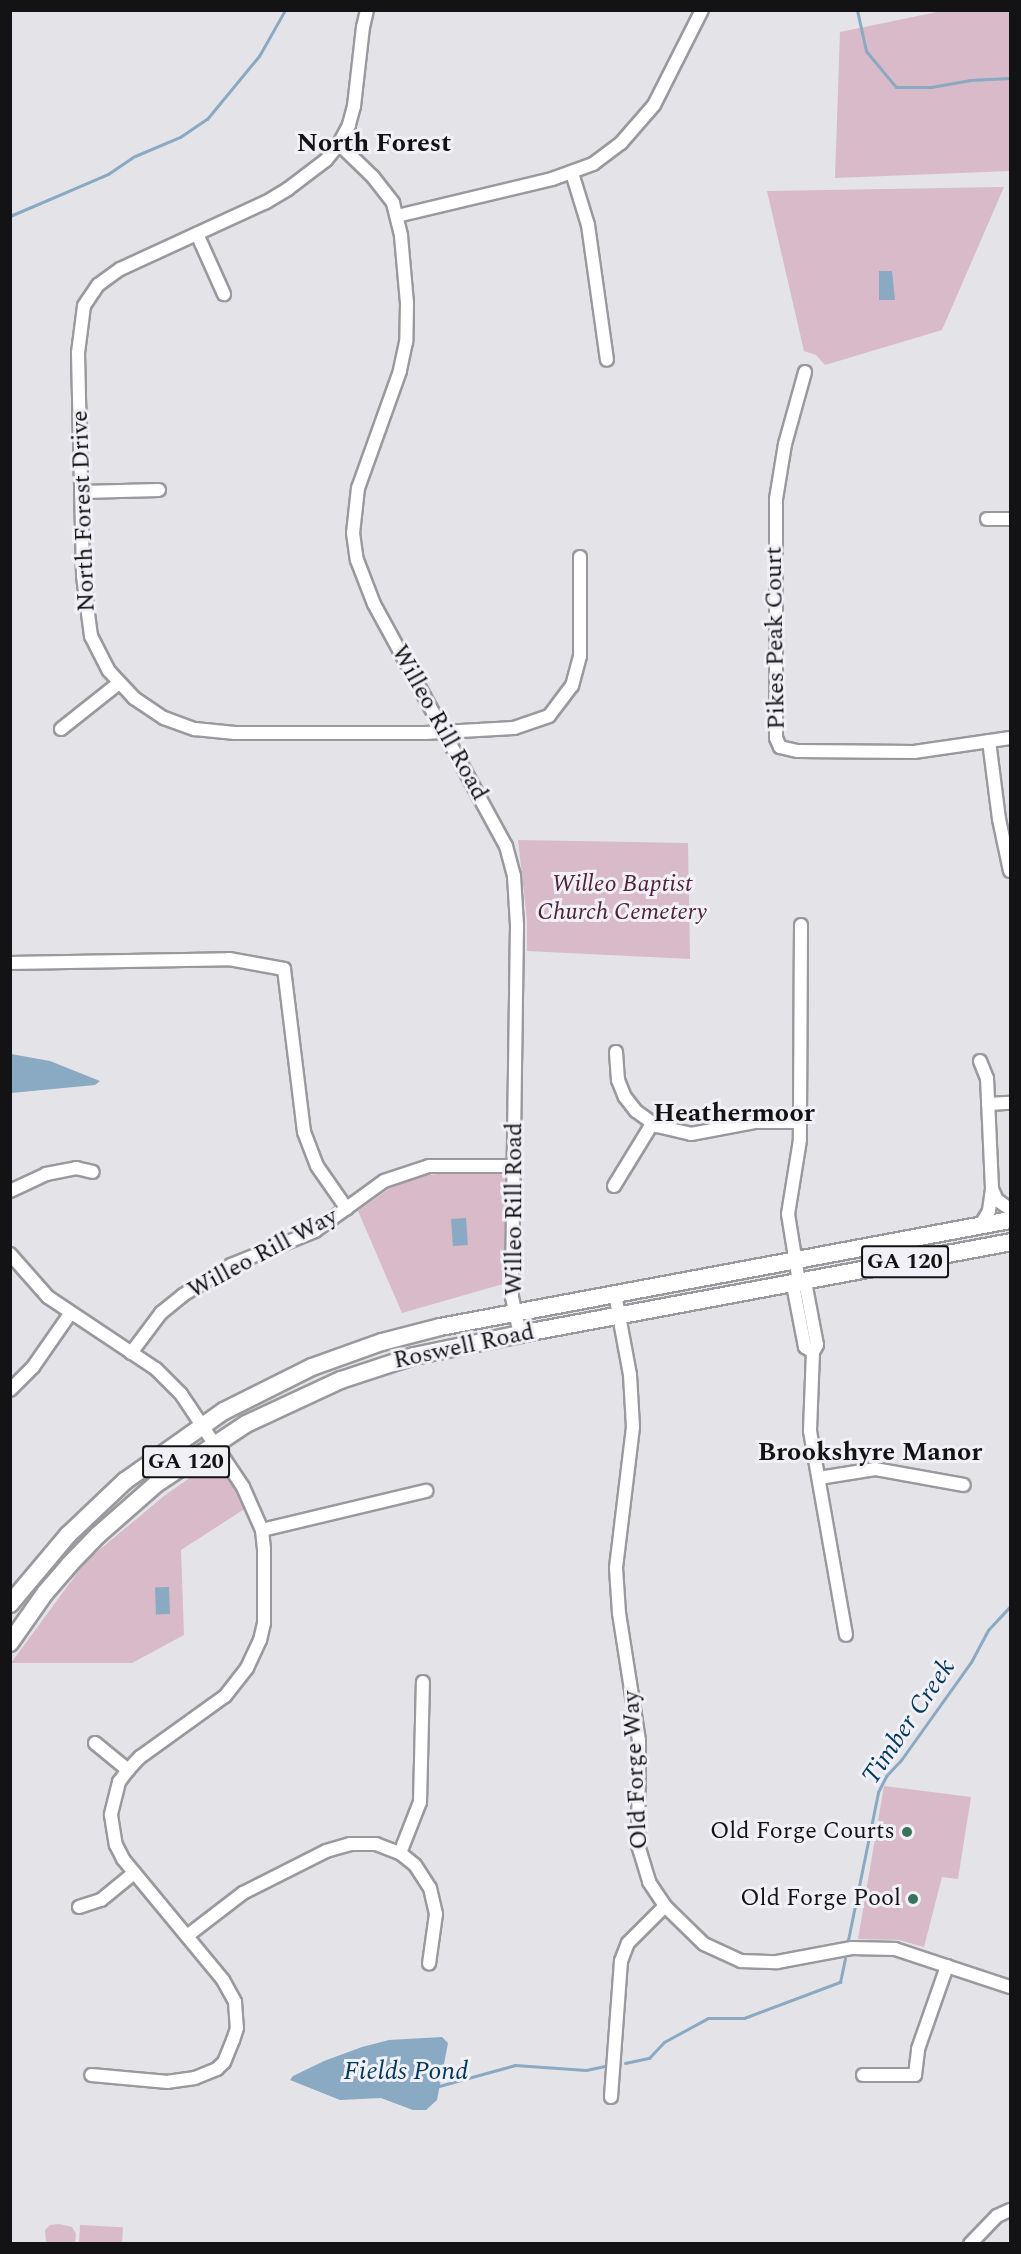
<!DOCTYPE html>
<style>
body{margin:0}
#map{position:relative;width:1021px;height:2254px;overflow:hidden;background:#e4e3e8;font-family:Spectral,serif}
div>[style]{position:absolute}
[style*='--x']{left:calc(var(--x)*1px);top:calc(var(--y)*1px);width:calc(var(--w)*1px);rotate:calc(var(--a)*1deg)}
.green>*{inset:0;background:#d8bac8;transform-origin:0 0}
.water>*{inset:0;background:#8aa9c2;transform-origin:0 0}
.stream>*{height:3px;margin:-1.5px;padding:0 1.5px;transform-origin:1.5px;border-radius:1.5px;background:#8aa9c2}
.roads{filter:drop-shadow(2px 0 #9a999f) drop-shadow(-2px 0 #9a999f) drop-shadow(0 2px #9a999f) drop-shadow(0 -2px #9a999f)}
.minor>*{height:12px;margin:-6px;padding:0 6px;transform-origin:6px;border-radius:6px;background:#fff}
.highway>*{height:16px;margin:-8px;padding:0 8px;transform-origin:8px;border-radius:8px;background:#fff}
.dots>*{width:16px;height:16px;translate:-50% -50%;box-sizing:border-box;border:3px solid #f1f0f6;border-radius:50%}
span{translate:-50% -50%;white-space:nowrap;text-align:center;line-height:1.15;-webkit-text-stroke:6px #f1f0f6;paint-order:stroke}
.shield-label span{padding:2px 4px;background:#f1f0f6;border:2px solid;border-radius:4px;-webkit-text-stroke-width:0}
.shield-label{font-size:22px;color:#131315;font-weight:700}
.street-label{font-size:24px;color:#131315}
.park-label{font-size:24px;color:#52223c;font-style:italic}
.poi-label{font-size:24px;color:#131315}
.right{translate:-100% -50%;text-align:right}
.neighbourhood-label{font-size:26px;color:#131315;font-weight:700}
.water-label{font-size:26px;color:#01395c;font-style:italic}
.frame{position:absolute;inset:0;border:12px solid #131315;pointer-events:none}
</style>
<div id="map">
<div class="green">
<i style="clip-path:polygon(942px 11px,1010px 11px,1010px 171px,835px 178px,840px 32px)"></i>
<i style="clip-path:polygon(1004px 187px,942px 330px,825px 365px,816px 355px,804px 351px,767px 191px)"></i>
<i style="clip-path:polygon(518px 840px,688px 843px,690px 959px,527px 951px,527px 920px)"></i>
<i style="clip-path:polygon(452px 1172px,496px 1173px,503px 1175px,506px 1180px,503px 1284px,402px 1313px,358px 1211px,396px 1184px,415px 1177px)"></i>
<i style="clip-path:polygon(208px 1465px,223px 1470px,246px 1508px,181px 1550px,184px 1635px,132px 1663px,11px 1663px,86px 1561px,164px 1496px)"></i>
<i style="clip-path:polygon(884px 1786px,971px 1797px,958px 1879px,942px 1877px,924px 1947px,899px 1940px,858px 1939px)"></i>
<i style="clip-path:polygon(59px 2224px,72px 2227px,76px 2234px,75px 2243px,46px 2243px,45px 2230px,50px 2225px)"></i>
<i style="left:80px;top:2225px;width:43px;height:18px;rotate:3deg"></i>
</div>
<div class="water">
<i style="clip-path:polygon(879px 271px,892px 271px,895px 300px,879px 300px)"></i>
<i style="clip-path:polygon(11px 1054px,50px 1061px,100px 1081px,95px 1085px,11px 1093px)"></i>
<i style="left:466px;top:1218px;width:27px;height:15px;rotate:86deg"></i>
<i style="left:169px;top:1587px;width:27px;height:14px;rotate:88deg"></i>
<i style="clip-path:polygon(442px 2037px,448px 2043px,437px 2100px,426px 2110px,413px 2110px,381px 2098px,340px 2100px,290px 2080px,293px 2076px,324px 2061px,362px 2047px,389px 2040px)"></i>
</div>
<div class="stream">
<i style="--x:857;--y:10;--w:42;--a:77.6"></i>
<i style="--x:866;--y:51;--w:47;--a:50.2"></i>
<i style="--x:896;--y:87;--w:35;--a:0"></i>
<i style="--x:931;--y:87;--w:39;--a:-10"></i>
<i style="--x:969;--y:80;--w:41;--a:-2.8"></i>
<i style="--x:10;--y:216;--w:107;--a:-23.2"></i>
<i style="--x:108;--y:174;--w:32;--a:-34"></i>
<i style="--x:135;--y:156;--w:49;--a:-22.9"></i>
<i style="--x:180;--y:137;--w:32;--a:-34"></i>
<i style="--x:207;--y:119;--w:82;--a:-50.5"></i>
<i style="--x:259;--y:56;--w:53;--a:-60.5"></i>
<i style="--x:848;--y:1940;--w:151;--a:-78.5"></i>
<i style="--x:878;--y:1792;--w:18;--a:-63"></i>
<i style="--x:886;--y:1776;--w:22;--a:-47"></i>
<i style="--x:901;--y:1760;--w:120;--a:-54.5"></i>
<i style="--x:971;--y:1662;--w:36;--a:-62"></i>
<i style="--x:988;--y:1630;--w:33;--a:-47"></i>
<i style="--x:625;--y:2063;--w:25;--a:-12"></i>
<i style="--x:649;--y:2058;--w:22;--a:-47"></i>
<i style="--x:664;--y:2042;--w:50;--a:-28.6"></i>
<i style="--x:708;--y:2018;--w:36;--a:0"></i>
<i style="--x:744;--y:2018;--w:103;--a:-20.6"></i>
<i style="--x:840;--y:1982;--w:24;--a:-78"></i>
<i style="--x:439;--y:2086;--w:79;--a:-15.4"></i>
<i style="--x:515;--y:2065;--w:71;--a:4"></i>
<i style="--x:586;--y:2070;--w:19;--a:-12"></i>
</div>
<div class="roads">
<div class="minor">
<i style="--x:367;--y:10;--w:17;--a:103"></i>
<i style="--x:363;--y:27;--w:80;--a:96.5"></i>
<i style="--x:354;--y:106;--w:20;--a:105"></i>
<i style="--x:349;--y:125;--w:21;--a:118"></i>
<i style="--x:339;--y:144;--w:21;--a:129"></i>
<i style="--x:326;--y:160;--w:48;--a:142.7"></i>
<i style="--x:288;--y:189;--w:26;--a:149"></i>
<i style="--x:266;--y:202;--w:161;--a:155.3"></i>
<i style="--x:120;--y:269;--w:27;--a:144"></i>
<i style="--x:98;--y:285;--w:25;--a:124"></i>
<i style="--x:84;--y:306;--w:47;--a:97.3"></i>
<i style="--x:78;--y:353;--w:223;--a:88.7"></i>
<i style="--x:83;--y:576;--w:61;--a:82.4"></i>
<i style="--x:91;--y:636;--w:39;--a:63"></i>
<i style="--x:109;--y:671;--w:37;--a:47"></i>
<i style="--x:134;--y:698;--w:36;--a:34"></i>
<i style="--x:164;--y:718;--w:33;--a:20"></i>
<i style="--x:195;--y:729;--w:40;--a:5.7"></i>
<i style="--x:235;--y:733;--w:190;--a:0"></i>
<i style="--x:425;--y:733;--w:89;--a:-3.2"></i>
<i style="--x:514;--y:728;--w:37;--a:-19"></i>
<i style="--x:549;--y:716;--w:38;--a:-53"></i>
<i style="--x:572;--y:686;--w:31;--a:-75"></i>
<i style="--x:580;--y:656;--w:99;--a:-90"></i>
<i style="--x:339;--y:144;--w:47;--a:44.1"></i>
<i style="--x:373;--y:177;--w:33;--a:52"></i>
<i style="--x:393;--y:203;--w:34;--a:76"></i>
<i style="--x:401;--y:236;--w:67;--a:84.9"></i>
<i style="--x:407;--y:303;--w:39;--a:91"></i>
<i style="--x:406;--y:342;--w:30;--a:102"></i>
<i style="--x:400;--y:371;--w:124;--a:109.7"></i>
<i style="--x:358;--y:488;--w:45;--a:96.3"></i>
<i style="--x:353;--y:533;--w:27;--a:82"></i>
<i style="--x:357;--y:560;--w:47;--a:68.9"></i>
<i style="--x:374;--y:604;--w:276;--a:61.4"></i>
<i style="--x:506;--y:846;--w:31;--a:75"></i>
<i style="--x:514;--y:876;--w:49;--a:86.5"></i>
<i style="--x:517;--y:925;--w:372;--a:90.8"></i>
<i style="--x:512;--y:1297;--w:38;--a:78"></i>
<i style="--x:572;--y:173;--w:54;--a:72.9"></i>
<i style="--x:588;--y:225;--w:136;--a:82"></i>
<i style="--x:397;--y:216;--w:159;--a:-13.4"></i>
<i style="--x:552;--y:179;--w:44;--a:-20.1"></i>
<i style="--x:593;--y:164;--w:35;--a:-37"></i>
<i style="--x:621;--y:143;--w:50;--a:-49"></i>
<i style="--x:654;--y:105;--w:106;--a:-63.2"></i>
<i style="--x:197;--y:234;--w:66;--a:65.8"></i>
<i style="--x:805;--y:372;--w:75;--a:105.5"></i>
<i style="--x:785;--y:444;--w:56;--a:99.3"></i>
<i style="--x:776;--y:499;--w:239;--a:90"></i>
<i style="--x:776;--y:738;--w:10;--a:66"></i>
<i style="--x:780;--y:747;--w:18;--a:13"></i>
<i style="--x:798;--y:751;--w:116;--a:0.5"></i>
<i style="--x:914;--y:752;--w:97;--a:-8.3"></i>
<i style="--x:82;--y:492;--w:77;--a:-1.5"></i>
<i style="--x:987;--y:519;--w:23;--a:0"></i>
<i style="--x:61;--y:729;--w:74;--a:-38.4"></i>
<i style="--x:989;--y:741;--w:79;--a:82.7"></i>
<i style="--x:999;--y:819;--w:53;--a:78.1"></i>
<i style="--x:801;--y:925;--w:215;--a:90.3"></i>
<i style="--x:800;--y:1140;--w:75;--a:99.2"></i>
<i style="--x:788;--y:1214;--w:69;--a:80.8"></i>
<i style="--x:799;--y:1282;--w:9;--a:36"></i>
<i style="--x:806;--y:1287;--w:59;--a:79.3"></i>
<i style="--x:817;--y:1345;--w:8;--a:120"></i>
<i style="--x:10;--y:963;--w:219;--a:-1"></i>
<i style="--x:229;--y:959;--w:56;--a:10.3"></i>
<i style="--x:284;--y:969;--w:164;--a:83"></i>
<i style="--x:304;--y:1132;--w:36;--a:69"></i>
<i style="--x:317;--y:1166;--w:52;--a:55.1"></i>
<i style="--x:616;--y:1052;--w:28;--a:86"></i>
<i style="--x:618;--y:1080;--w:18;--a:68"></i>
<i style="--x:625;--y:1097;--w:18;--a:52"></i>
<i style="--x:636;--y:1111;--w:26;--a:36"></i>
<i style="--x:657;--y:1126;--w:35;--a:13"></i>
<i style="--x:691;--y:1134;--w:66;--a:-10.5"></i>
<i style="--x:756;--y:1122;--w:44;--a:0"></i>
<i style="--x:980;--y:1061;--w:18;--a:68"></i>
<i style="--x:987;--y:1078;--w:111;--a:87.4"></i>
<i style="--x:992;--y:1189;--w:22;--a:98"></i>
<i style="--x:989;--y:1211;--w:17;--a:121"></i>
<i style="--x:988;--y:1104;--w:22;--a:-3"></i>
<i style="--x:614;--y:1186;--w:73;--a:-58.5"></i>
<i style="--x:992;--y:1189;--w:12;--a:66"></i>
<i style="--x:997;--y:1200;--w:16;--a:35"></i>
<i style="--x:10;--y:1191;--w:40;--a:-25"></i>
<i style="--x:46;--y:1174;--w:31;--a:-11"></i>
<i style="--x:76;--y:1168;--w:17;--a:13"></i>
<i style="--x:10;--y:1254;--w:57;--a:48.5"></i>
<i style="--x:48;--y:1297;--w:130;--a:33.7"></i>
<i style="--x:156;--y:1369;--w:35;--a:45"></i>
<i style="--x:181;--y:1394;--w:112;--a:56.3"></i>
<i style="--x:243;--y:1487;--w:47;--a:66.2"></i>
<i style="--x:262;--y:1530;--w:19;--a:84"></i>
<i style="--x:264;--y:1549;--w:74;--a:90"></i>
<i style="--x:264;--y:1623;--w:17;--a:103"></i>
<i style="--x:260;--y:1640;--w:31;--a:115"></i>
<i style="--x:247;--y:1668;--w:36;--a:128"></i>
<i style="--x:225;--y:1696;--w:105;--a:144.3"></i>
<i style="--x:140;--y:1757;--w:18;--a:133"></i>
<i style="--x:128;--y:1770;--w:15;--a:127"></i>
<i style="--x:119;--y:1782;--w:34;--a:104"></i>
<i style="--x:111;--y:1815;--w:30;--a:81"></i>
<i style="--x:116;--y:1845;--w:16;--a:63"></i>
<i style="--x:123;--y:1859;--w:157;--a:50.4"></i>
<i style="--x:223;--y:1980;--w:25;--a:61"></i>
<i style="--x:235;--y:2002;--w:26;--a:86"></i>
<i style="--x:237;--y:2028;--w:13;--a:108"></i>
<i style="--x:233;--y:2040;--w:24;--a:112"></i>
<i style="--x:224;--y:2062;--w:10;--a:135"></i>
<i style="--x:217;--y:2069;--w:24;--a:158"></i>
<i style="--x:195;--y:2078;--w:27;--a:172"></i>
<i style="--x:168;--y:2082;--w:77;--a:-174.8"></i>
<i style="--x:799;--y:1282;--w:9;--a:122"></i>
<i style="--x:794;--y:1290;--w:58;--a:79.1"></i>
<i style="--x:805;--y:1347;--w:9;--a:32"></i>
<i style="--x:615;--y:1294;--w:82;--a:79.5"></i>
<i style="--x:630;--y:1375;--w:52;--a:86.7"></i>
<i style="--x:633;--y:1427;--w:142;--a:96.9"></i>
<i style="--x:616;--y:1568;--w:45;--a:86.2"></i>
<i style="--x:619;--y:1613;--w:129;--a:81.1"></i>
<i style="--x:639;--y:1740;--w:105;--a:90.5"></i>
<i style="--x:638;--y:1845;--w:39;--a:73"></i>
<i style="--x:649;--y:1882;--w:29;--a:56"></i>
<i style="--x:665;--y:1906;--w:54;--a:44.3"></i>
<i style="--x:704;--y:1944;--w:41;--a:24.7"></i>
<i style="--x:741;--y:1961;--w:36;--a:2"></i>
<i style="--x:777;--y:1962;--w:76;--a:-10.6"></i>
<i style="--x:852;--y:1948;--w:43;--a:1.3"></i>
<i style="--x:895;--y:1949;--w:121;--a:18.3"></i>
<i style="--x:813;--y:1352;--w:79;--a:92.2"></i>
<i style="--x:810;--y:1431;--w:207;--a:80"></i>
<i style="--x:131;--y:1353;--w:50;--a:-53.1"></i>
<i style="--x:161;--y:1313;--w:28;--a:-39"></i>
<i style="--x:183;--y:1295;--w:57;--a:-32"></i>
<i style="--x:231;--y:1265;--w:91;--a:-22"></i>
<i style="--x:315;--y:1231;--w:85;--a:-35.9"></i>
<i style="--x:384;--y:1181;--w:47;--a:-18.4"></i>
<i style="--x:429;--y:1166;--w:86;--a:0"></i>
<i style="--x:10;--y:1390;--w:33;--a:-45"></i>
<i style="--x:33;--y:1367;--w:65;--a:-55.1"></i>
<i style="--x:819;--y:1478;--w:57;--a:-9.1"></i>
<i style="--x:875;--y:1469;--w:90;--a:10.2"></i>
<i style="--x:262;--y:1530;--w:169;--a:-13.4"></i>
<i style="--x:95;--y:1743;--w:43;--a:39.3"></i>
<i style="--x:400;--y:1853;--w:55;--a:-68.6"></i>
<i style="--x:420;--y:1802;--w:120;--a:-88.6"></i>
<i style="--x:79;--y:1907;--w:23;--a:-18"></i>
<i style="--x:101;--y:1900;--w:43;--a:-39.3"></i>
<i style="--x:187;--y:1936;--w:71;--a:-37.5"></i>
<i style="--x:243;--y:1893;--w:93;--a:-26.8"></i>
<i style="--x:326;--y:1851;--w:25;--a:-16"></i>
<i style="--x:350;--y:1844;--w:26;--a:0"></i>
<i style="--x:376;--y:1844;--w:26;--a:21"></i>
<i style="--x:400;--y:1853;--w:19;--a:39"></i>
<i style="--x:415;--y:1865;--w:27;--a:57"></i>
<i style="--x:430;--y:1888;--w:27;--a:77"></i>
<i style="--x:436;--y:1914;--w:50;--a:98"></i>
<i style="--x:863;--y:2075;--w:52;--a:0"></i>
<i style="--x:915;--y:2075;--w:26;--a:-83"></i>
<i style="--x:918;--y:2049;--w:88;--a:-70.7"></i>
<i style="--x:611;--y:2097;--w:136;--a:-85.8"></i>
<i style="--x:621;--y:1961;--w:19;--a:-69"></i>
<i style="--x:628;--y:1943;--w:52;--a:-45"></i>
<i style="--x:970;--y:2244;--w:39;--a:-46"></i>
<i style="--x:997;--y:2216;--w:14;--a:-25"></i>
</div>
<div class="highway">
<i style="--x:10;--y:1604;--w:90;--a:-50"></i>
<i style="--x:68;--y:1535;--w:79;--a:-43.5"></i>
<i style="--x:125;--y:1481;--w:121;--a:-35.3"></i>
<i style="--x:224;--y:1411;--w:98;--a:-26.6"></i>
<i style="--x:312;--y:1367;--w:74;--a:-19.7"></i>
<i style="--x:382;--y:1342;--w:60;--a:-14.5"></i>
<i style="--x:440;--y:1327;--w:580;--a:-10.63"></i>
<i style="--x:10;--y:1643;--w:61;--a:-55"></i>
<i style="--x:45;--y:1593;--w:37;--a:-49"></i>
<i style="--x:69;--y:1565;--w:42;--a:-46"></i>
<i style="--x:98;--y:1535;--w:77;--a:-41.3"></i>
<i style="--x:156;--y:1484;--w:108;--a:-33.7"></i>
<i style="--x:246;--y:1424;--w:105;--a:-24.9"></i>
<i style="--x:341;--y:1380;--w:77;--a:-18.2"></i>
<i style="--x:414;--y:1356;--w:108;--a:-11.7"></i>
<i style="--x:520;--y:1334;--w:499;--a:-10.6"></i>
</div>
</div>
<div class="dots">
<i style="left:907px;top:1832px;background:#39735b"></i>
<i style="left:913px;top:1899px;background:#39735b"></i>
</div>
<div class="shield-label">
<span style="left:905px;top:1262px">GA 120</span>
<span style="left:186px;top:1462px">GA 120</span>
</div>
<div class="street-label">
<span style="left:84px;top:511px;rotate:-92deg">North Forest Drive</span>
<span style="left:776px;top:638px;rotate:-91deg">Pikes Peak Court</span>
<span style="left:439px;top:723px;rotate:61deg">Willeo Rill Road</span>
<span style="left:515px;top:1209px;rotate:-90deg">Willeo Rill Road</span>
<span style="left:263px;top:1254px;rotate:-28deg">Willeo Rill Way</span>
<span style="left:464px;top:1347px;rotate:-12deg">Roswell Road</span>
<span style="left:636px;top:1770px;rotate:-93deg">Old Forge Way</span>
</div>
<div class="park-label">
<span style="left:622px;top:899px">Willeo Baptist<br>Church Cemetery</span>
</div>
<div class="poi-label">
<span class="right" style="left:895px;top:1832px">Old Forge Courts</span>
<span class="right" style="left:901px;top:1899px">Old Forge Pool</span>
</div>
<div class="neighbourhood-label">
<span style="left:374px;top:144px">North Forest</span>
<span style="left:734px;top:1114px">Heathermoor</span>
<span style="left:870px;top:1453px">Brookshyre Manor</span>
</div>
<div class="water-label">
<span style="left:909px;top:1722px;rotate:-56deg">Timber Creek</span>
<span style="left:406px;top:2072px">Fields Pond</span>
</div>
<div class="frame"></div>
</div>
